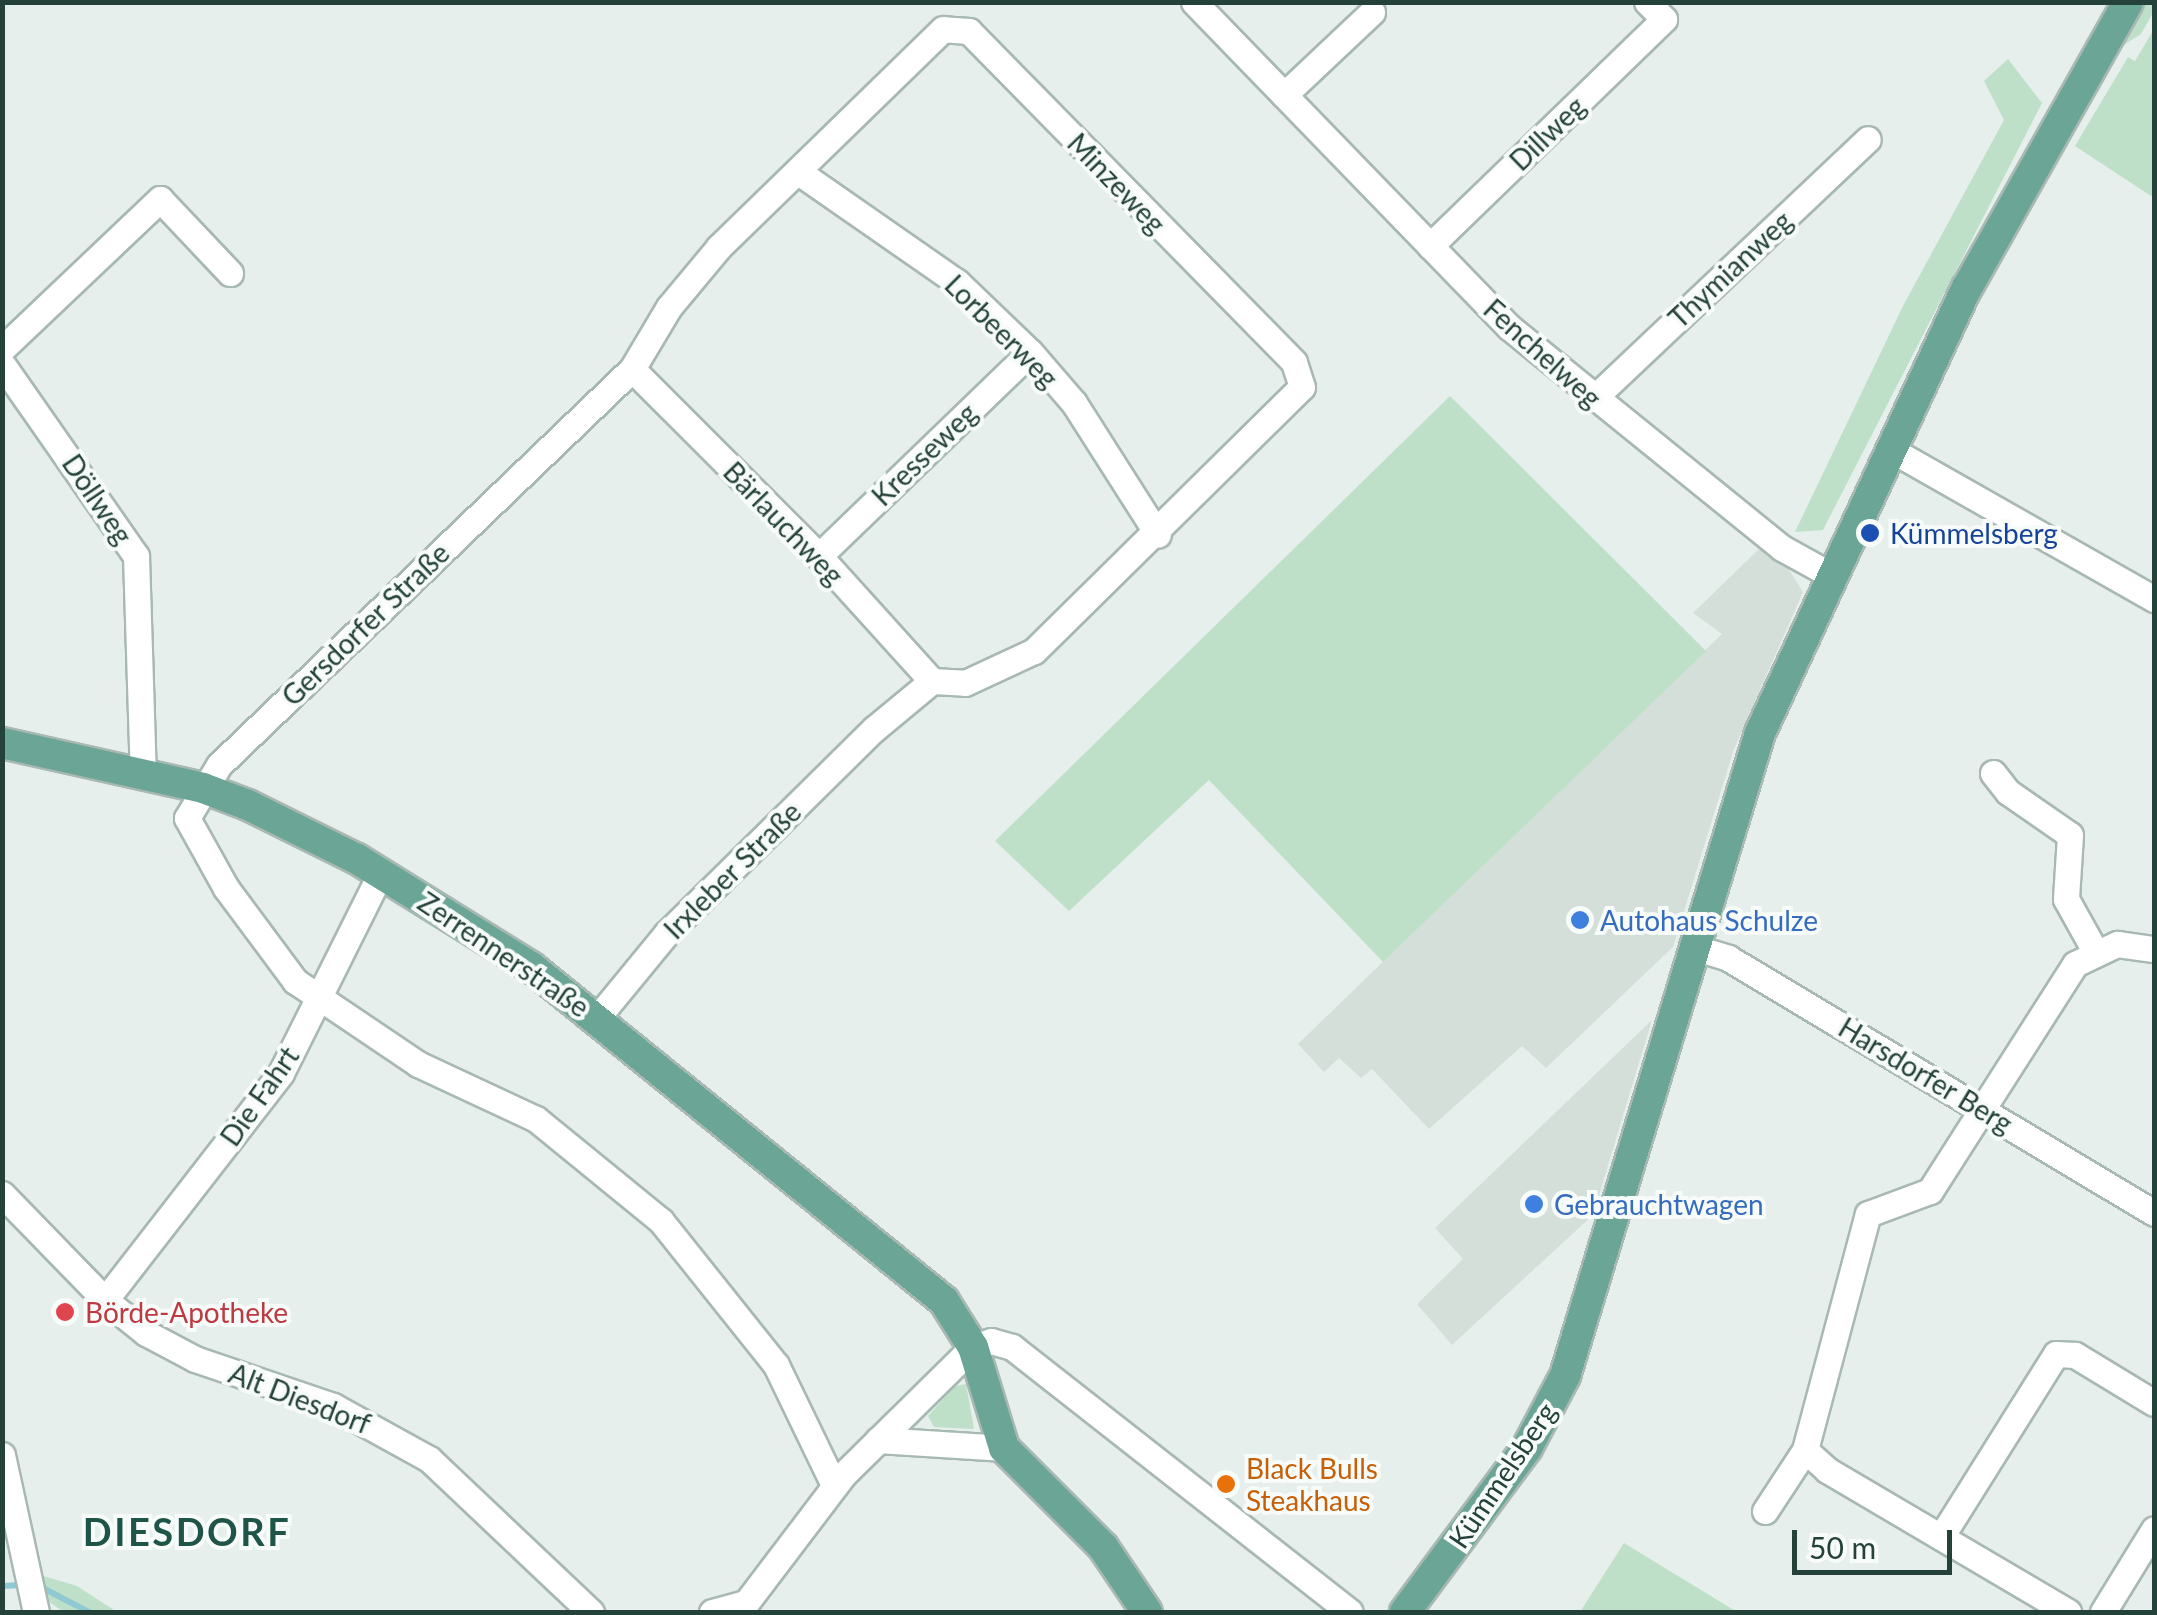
<!DOCTYPE html>
<meta charset="utf-8">
<style>
body{margin:0}
#map{position:relative;width:2157px;height:1615px;overflow:hidden;background:#e6efeb;font-family:Lato,sans-serif}
div>[style]{position:absolute}
[style*='--x']{left:calc(var(--x)*1px);top:calc(var(--y)*1px);width:calc(var(--w)*1px);rotate:calc(var(--a)*1deg)}
.built>*{inset:0;background:#d4dfda}
.green>*{inset:0;background:#bfe0c8}
.stream>*{height:6px;margin:-3px;padding:0 3px;transform-origin:3px;border-radius:3px;background:#8ec9d4}
.roads{filter:drop-shadow(2px 0 #a8b8b2) drop-shadow(-2px 0 #a8b8b2) drop-shadow(0 2px #a8b8b2) drop-shadow(0 -2px #a8b8b2)}
.minor>*{height:25px;margin:-12.5px;padding:0 12.5px;transform-origin:12.5px;border-radius:12.5px;background:#fff}
.major>*{height:30px;margin:-15px;padding:0 15px;transform-origin:15px;border-radius:15px;background:#6aa596}
.dots>*{width:28px;height:28px;translate:-50% -50%;box-sizing:border-box;border:5px solid #f7fbf9;border-radius:50%}
span{translate:-50% -50%;white-space:nowrap;text-align:center;line-height:1.15;-webkit-text-stroke:8px #f7fbf9;paint-order:stroke}
.street-label{font-size:28px;color:#24423a}
.transit-label{font-size:28px;color:#164399}
.left{translate:0 -50%;text-align:left}
.shop-label{font-size:28px;color:#366cbe}
.health-label{font-size:28px;color:#be3a42}
.food-label{font-size:28px;color:#c56008}
.district-label{font-size:38px;color:#1f5548;font-weight:700;letter-spacing:2.5px}
.frame{position:absolute;inset:0;border:5px solid #24423a;pointer-events:none}
.scale{position:absolute;left:1792px;top:1530px;width:160px;height:45px;box-sizing:border-box;border:5px solid #24423a;border-top:0;padding-left:12px;font-size:30px;line-height:35px;white-space:nowrap;color:#24423a;-webkit-text-stroke:8px #f7fbf9;paint-order:stroke}
</style>
<div id="map">
<div class="built">
<i style="clip-path:polygon(1761px 547px,1784px 562px,1803px 592px,1734px 749px,1673px 947px,1546px 1068px,1522px 1046px,1429px 1129px,1372px 1069px,1361px 1078px,1339px 1058px,1324px 1072px,1298px 1044px,1722px 634px,1693px 613px)"></i>
<i style="clip-path:polygon(1652px 1020px,1593px 1215px,1452px 1345px,1417px 1304px,1463px 1259px,1435px 1228px)"></i>
</div>
<div class="green">
<i style="clip-path:polygon(2143px 3px,2154px 3px,2154px 11px,2141px 34px,2114px 51px)"></i>
<i style="clip-path:polygon(2154px 29px,2154px 198px,2075px 146px,2128px 57px,2135px 61px)"></i>
<i style="clip-path:polygon(2008px 59px,2042px 103px,1823px 530px,1795px 532px,1903px 306px,2004px 120px,1984px 81px)"></i>
<i style="clip-path:polygon(1450px 396px,1706px 651px,1383px 962px,1209px 780px,1069px 911px,995px 841px)"></i>
<i style="clip-path:polygon(966px 1384px,974px 1429px,934px 1427px,928px 1416px,955px 1386px)"></i>
<i style="clip-path:polygon(1624px 1543px,1737px 1612px,1580px 1612px)"></i>
<i style="clip-path:polygon(40px 1575px,77px 1586px,117px 1612px,64px 1612px,45px 1599px)"></i>
</div>
<div class="stream">
<i style="--x:2;--y:1586;--w:19;--a:-3"></i>
<i style="--x:39;--y:1586;--w:56;--a:27.5"></i>
</div>
<div class="roads">
<div class="minor">
<i style="--x:1194;--y:2;--w:453;--a:45.9"></i>
<i style="--x:1509;--y:327;--w:351;--a:39"></i>
<i style="--x:1782;--y:548;--w:56;--a:28.9"></i>
<i style="--x:1284;--y:95;--w:121;--a:-43.3"></i>
<i style="--x:800;--y:173;--w:191;--a:34.8"></i>
<i style="--x:957;--y:282;--w:101;--a:43.8"></i>
<i style="--x:1030;--y:352;--w:67;--a:49.2"></i>
<i style="--x:1074;--y:403;--w:156;--a:57.5"></i>
<i style="--x:1430;--y:246;--w:326;--a:-44.1"></i>
<i style="--x:1664;--y:19;--w:24;--a:-135"></i>
<i style="--x:2;--y:349;--w:218;--a:-43.5"></i>
<i style="--x:160;--y:199;--w:102;--a:46.6"></i>
<i style="--x:2;--y:364;--w:234;--a:55.1"></i>
<i style="--x:136;--y:556;--w:218;--a:88.2"></i>
<i style="--x:632;--y:369;--w:264;--a:45"></i>
<i style="--x:819;--y:556;--w:169;--a:47.9"></i>
<i style="--x:1593;--y:399;--w:378;--a:-43.4"></i>
<i style="--x:1890;--y:449;--w:304;--a:29.6"></i>
<i style="--x:819;--y:556;--w:293;--a:-44"></i>
<i style="--x:1993;--y:773;--w:24;--a:52"></i>
<i style="--x:2008;--y:792;--w:75;--a:34.7"></i>
<i style="--x:2070;--y:835;--w:64;--a:93.6"></i>
<i style="--x:2066;--y:899;--w:60;--a:60.9"></i>
<i style="--x:1693;--y:947;--w:37;--a:17"></i>
<i style="--x:1728;--y:958;--w:496;--a:30.9"></i>
<i style="--x:597;--y:1018;--w:109;--a:-50.6"></i>
<i style="--x:666;--y:934;--w:292;--a:-44.6"></i>
<i style="--x:874;--y:729;--w:75;--a:-39.6"></i>
<i style="--x:932;--y:681;--w:33;--a:3"></i>
<i style="--x:965;--y:683;--w:76;--a:-24.9"></i>
<i style="--x:1034;--y:651;--w:376;--a:-44.6"></i>
<i style="--x:1302;--y:387;--w:26;--a:-108"></i>
<i style="--x:1294;--y:362;--w:464;--a:-134.5"></i>
<i style="--x:969;--y:31;--w:26;--a:-176"></i>
<i style="--x:943;--y:29;--w:313;--a:135.8"></i>
<i style="--x:719;--y:247;--w:78;--a:129.8"></i>
<i style="--x:669;--y:307;--w:72;--a:120.8"></i>
<i style="--x:632;--y:369;--w:572;--a:136.2"></i>
<i style="--x:219;--y:765;--w:62;--a:121.1"></i>
<i style="--x:187;--y:818;--w:80;--a:60.9"></i>
<i style="--x:226;--y:888;--w:116;--a:53.4"></i>
<i style="--x:295;--y:981;--w:148;--a:34"></i>
<i style="--x:418;--y:1064;--w:130;--a:25"></i>
<i style="--x:536;--y:1119;--w:161;--a:39.2"></i>
<i style="--x:661;--y:1221;--w:184;--a:51.4"></i>
<i style="--x:776;--y:1365;--w:133;--a:64.2"></i>
<i style="--x:2;--y:1194;--w:148;--a:45.8"></i>
<i style="--x:105;--y:1300;--w:53;--a:38.8"></i>
<i style="--x:146;--y:1333;--w:55;--a:28"></i>
<i style="--x:195;--y:1359;--w:146;--a:18.8"></i>
<i style="--x:333;--y:1406;--w:110;--a:28.9"></i>
<i style="--x:429;--y:1459;--w:223;--a:43.4"></i>
<i style="--x:105;--y:1300;--w:287;--a:-52.2"></i>
<i style="--x:281;--y:1073;--w:225;--a:-63.5"></i>
<i style="--x:878;--y:1440;--w:126;--a:3.6"></i>
<i style="--x:1805;--y:1450;--w:30;--a:42"></i>
<i style="--x:1827;--y:1470;--w:280;--a:30.5"></i>
<i style="--x:2;--y:1455;--w:161;--a:77.8"></i>
<i style="--x:1765;--y:1511;--w:73;--a:-56.7"></i>
<i style="--x:1805;--y:1450;--w:244;--a:-75.1"></i>
<i style="--x:1868;--y:1214;--w:66;--a:-20.4"></i>
<i style="--x:1930;--y:1191;--w:269;--a:-57.4"></i>
<i style="--x:2075;--y:964;--w:47;--a:-25.5"></i>
<i style="--x:2117;--y:944;--w:37;--a:8"></i>
<i style="--x:1941;--y:1537;--w:216;--a:-57.9"></i>
<i style="--x:2056;--y:1354;--w:19;--a:3"></i>
<i style="--x:2075;--y:1355;--w:92;--a:31.3"></i>
<i style="--x:712;--y:1612;--w:35;--a:-15"></i>
<i style="--x:746;--y:1603;--w:162;--a:-52.8"></i>
<i style="--x:844;--y:1474;--w:181;--a:-44.6"></i>
<i style="--x:973;--y:1347;--w:19;--a:-18"></i>
<i style="--x:991;--y:1341;--w:22;--a:16"></i>
<i style="--x:1012;--y:1347;--w:429;--a:38.1"></i>
<i style="--x:2103;--y:1612;--w:97;--a:-58.4"></i>
</div>
<div class="major">
<i style="--x:2;--y:743;--w:206;--a:12.6"></i>
<i style="--x:203;--y:788;--w:48;--a:20.7"></i>
<i style="--x:248;--y:805;--w:122;--a:26.4"></i>
<i style="--x:357;--y:859;--w:205;--a:31.8"></i>
<i style="--x:531;--y:967;--w:531;--a:38.96"></i>
<i style="--x:944;--y:1301;--w:54;--a:57.8"></i>
<i style="--x:973;--y:1347;--w:106;--a:72.9"></i>
<i style="--x:1004;--y:1448;--w:140;--a:45"></i>
<i style="--x:1103;--y:1547;--w:78;--a:55.9"></i>
<i style="--x:1405;--y:1612;--w:204;--a:-53.4"></i>
<i style="--x:1527;--y:1448;--w:81;--a:-62.2"></i>
<i style="--x:1565;--y:1376;--w:672;--a:-73.13"></i>
<i style="--x:1760;--y:733;--w:491;--a:-65.1"></i>
<i style="--x:1967;--y:288;--w:328;--a:-60.6"></i>
</div>
</div>
<div class="dots">
<i style="left:1870px;top:533px;background:#1a4fb4"></i>
<i style="left:1580px;top:920px;background:#3f7fe0"></i>
<i style="left:1534px;top:1204px;background:#3f7fe0"></i>
<i style="left:65px;top:1312px;background:#e0444e"></i>
<i style="left:1226px;top:1484px;background:#e8710a"></i>
</div>
<div class="street-label">
<span style="left:1547px;top:133px;rotate:-44deg">Dillweg</span>
<span style="left:1117px;top:183px;rotate:46deg">Minzeweg</span>
<span style="left:1730px;top:269px;rotate:-43deg">Thymianweg</span>
<span style="left:1002px;top:331px;rotate:45deg">Lorbeerweg</span>
<span style="left:1543px;top:353px;rotate:42deg">Fenchelweg</span>
<span style="left:924px;top:454px;rotate:-44deg">Kresseweg</span>
<span style="left:98px;top:499px;rotate:56deg">Döllweg</span>
<span style="left:784px;top:523px;rotate:46deg">Bärlauchweg</span>
<span style="left:365px;top:624px;rotate:-44deg">Gersdorfer Straße</span>
<span style="left:732px;top:870px;rotate:-45deg">Irxleber Straße</span>
<span style="left:504px;top:954px;rotate:34deg">Zerrennerstraße</span>
<span style="left:1926px;top:1075px;rotate:31deg">Harsdorfer Berg</span>
<span style="left:259px;top:1096px;rotate:-55deg">Die Fahrt</span>
<span style="left:300px;top:1398px;rotate:21deg">Alt Diesdorf</span>
<span style="left:1502px;top:1475px;rotate:-56deg">Kümmelsberg</span>
</div>
<div class="transit-label">
<span class="left" style="left:1890px;top:533px">Kümmelsberg</span>
</div>
<div class="shop-label">
<span class="left" style="left:1600px;top:920px">Autohaus Schulze</span>
<span class="left" style="left:1554px;top:1204px">Gebrauchtwagen</span>
</div>
<div class="health-label">
<span class="left" style="left:85px;top:1312px">Börde-Apotheke</span>
</div>
<div class="food-label">
<span class="left" style="left:1246px;top:1484px">Black Bulls<br>Steakhaus</span>
</div>
<div class="district-label">
<span style="left:187px;top:1532px">DIESDORF</span>
</div>
<div class="frame"></div>
<div class="scale">50 m</div>
</div>
